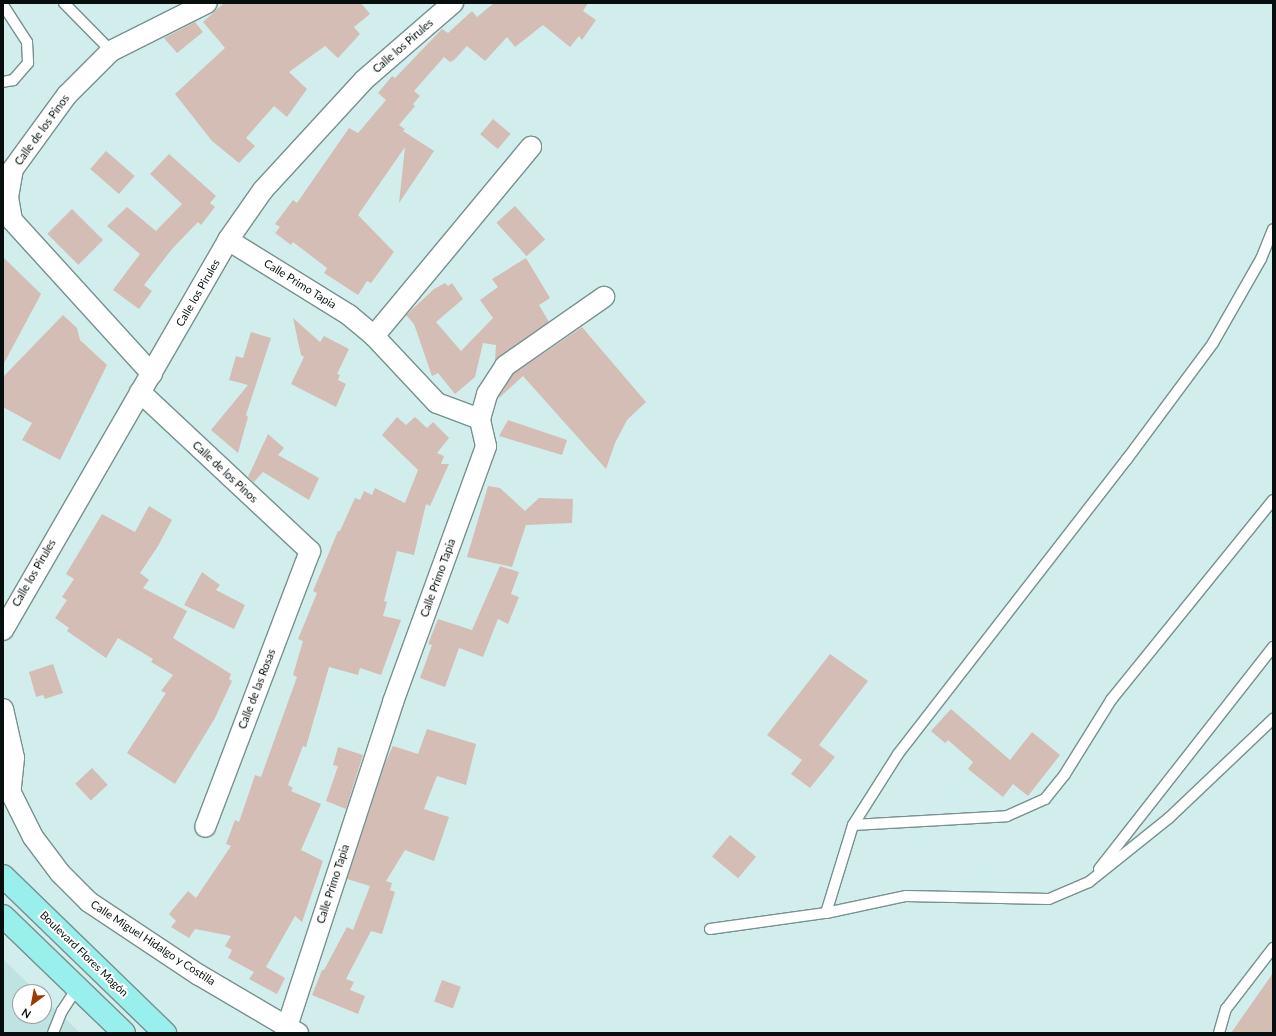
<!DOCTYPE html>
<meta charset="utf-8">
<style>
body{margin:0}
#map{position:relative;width:1276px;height:1036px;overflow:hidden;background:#d2eeec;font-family:Lato,sans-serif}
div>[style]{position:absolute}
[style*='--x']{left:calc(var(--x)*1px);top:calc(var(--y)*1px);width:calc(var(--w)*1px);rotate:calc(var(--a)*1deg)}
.built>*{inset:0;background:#bee3e0}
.building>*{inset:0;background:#d4bdb4;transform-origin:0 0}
.roads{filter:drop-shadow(1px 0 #77918f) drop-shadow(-1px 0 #77918f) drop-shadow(0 1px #77918f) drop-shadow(0 -1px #77918f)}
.lane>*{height:10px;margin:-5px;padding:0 5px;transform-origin:5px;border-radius:5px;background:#fff}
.street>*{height:20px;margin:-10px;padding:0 10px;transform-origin:10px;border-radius:10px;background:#fff}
.primary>*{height:22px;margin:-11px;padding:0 11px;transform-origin:11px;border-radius:11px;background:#99efeb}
span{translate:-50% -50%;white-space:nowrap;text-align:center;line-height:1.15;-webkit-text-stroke:4px #fff;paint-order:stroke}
.street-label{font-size:11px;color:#060f0e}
.frame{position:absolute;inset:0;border:4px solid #060f0e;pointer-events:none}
.north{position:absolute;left:12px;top:984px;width:40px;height:40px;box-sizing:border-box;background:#fff;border:1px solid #9b9f9f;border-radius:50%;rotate:212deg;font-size:11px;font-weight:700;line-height:16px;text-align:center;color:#060f0e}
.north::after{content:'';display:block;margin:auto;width:14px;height:18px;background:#9c3900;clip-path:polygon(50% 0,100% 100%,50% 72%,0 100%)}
</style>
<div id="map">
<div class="built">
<i style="clip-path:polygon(3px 959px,37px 992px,20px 992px,20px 1016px,44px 1016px,44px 998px,80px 1033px,3px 1033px)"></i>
</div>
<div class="building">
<i style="clip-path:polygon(224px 3px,361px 3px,370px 14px,354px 27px,360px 34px,338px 58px,325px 46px,289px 72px,307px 89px,287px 117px,274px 106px,246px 138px,255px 146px,239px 163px,212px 141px,175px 94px,225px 48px,203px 22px)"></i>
<i style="clip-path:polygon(494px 3px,588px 3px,583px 11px,596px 20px,582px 40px,579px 36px,570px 47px,543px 25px,515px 47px,507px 37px,485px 61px,467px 46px,454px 60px,450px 62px,444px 57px,414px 91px,420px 96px,413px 104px,415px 106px,399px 125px,405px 129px,403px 131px,434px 151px,399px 203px,405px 147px,358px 215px,394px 252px,371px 283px,367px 281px,358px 295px,324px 273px,327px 268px,293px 242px,291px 245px,275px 233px,280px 227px,275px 224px,293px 200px,297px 203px,349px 128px,358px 133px,386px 100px,378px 93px,392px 76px,395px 78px,442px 29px,448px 33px,472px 11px,477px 17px)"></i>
<i style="clip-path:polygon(195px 22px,203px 32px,177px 53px,164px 38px)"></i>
<i style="left:493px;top:119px;width:23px;height:20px;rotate:40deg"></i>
<i style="left:106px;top:151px;width:38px;height:24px;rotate:41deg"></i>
<i style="clip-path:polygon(169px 154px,216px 196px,210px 203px,215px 207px,201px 225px,198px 222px,172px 249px,144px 285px,152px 291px,139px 309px,113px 290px,140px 254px,107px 226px,127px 207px,156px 231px,182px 204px,150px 174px)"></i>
<i style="left:515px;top:206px;width:45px;height:25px;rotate:48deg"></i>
<i style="left:72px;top:209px;width:44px;height:35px;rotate:45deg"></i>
<i style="clip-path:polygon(3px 257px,41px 294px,3px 365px)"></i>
<i style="clip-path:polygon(526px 258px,550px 298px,539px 305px,549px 322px,495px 360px,496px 345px,483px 343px,475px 377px,455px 394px,438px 373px,432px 376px,414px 324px,406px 315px,434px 289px,445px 283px,448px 286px,452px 283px,463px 299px,436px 322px,461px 351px,493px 318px,480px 300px,498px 287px,492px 279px)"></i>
<i style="clip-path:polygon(63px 315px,77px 328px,80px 340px,107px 365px,60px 460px,22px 440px,32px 423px,3px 407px,3px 377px)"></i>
<i style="clip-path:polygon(293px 318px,320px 342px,324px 336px,349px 349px,337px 374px,340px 375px,338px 380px,346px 384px,336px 407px,291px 384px,304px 357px,301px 355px)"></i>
<i style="clip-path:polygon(582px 327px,646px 402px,627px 420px,615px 443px,606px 469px,523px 376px,498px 399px,513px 374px)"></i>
<i style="clip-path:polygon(251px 332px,271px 338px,246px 415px,248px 417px,238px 453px,211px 430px,248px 385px,229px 380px,236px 356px,243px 358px)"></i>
<i style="clip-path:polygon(397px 417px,406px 425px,415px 417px,427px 428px,433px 422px,449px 438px,437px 453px,444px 456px,441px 464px,449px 464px,430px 506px,426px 504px,414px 555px,397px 551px,384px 601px,387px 602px,383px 616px,401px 620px,381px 675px,360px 668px,358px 675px,329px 667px,306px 747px,303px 746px,288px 785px,293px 788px,291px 791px,321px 804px,301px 850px,323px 861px,302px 922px,295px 916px,266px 967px,285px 978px,277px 994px,249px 979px,254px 972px,228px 958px,232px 950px,225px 946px,231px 936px,195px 929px,189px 938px,171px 927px,176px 921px,169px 914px,188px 891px,196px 898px,231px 846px,226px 844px,235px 820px,239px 822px,255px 775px,261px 777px,297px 677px,293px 675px,303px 641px,298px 639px,317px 593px,313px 591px,338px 531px,340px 531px,355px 498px,360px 500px,364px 491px,372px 495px,375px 488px,405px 503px,418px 470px,382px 435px)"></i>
<i style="clip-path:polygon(508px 420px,567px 440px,562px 455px,499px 436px)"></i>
<i style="clip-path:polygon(268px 434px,284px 448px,278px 455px,319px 478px,309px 500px,263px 472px,254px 482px,248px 477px)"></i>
<i style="clip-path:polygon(488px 486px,500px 488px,525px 511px,539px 498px,573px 499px,572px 523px,526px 525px,512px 567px,467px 557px)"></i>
<i style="clip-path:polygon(149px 506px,172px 520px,158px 546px,140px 573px,149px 580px,143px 588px,187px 611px,173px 638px,231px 674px,229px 679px,232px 681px,215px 718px,175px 784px,127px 753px,166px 693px,161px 691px,173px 675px,151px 662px,153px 659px,118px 638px,106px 658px,67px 631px,69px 628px,55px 618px,67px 600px,62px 597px,74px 579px,66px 574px,102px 514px,135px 532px)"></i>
<i style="clip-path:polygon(500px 566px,519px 572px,511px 594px,519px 597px,508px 624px,498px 619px,483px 657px,459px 648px,445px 687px,420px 678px,432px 645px,428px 644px,438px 619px,472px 630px)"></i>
<i style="clip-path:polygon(202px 572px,220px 585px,216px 590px,245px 605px,234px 629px,184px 605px)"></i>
<i style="clip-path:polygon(830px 654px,868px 681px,819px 745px,835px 757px,810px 788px,791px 774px,802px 760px,767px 735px)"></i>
<i style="clip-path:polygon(53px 664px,63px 693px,45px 699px,43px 695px,36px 697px,29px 672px)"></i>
<i style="clip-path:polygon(951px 709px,1010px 760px,1032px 732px,1060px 755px,1028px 796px,1013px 784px,1003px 797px,968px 769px,973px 762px,948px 740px,945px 743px,931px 731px)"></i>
<i style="clip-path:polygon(427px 729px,476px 744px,466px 785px,437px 776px,424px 809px,449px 817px,434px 861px,405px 850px,386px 881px,392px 883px,390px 890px,395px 892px,382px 934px,371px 931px,346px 979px,354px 982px,350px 990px,365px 996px,358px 1014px,312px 995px,322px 970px,324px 970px,347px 927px,353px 930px,370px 886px,347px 879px,385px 763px,393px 746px,418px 754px)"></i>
<i style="clip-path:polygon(338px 747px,363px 755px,346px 809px,326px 801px,338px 766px,333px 765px)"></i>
<i style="left:92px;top:768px;width:23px;height:23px;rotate:47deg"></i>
<i style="left:730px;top:835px;width:34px;height:28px;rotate:40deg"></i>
<i style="clip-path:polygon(1273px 973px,1273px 1033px,1231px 1033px)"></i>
<i style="left:442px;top:980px;width:20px;height:23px;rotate:20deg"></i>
</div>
<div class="roads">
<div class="lane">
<i style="--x:64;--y:3;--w:67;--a:45.6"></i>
<i style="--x:3;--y:5;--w:44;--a:57"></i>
<i style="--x:27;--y:42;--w:21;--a:87"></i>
<i style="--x:28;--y:63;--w:23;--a:131"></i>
<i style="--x:13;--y:80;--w:10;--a:169"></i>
<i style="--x:853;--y:825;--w:154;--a:-3.3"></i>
<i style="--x:1007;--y:816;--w:42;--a:-24.1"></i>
<i style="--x:1045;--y:799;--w:32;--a:-51"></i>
<i style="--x:1065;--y:774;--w:87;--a:-58.1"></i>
<i style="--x:1111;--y:700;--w:257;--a:-51"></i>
<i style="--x:1099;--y:869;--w:282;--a:-51.9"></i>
<i style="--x:826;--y:913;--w:92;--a:-72.9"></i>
<i style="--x:853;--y:825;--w:84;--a:-57.6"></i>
<i style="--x:898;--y:754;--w:373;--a:-52.2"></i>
<i style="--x:1127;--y:459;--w:144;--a:-53.4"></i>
<i style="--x:1213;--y:343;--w:97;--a:-60.3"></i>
<i style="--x:1261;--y:259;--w:32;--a:-68"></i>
<i style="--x:710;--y:929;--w:117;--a:-7.9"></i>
<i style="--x:826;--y:913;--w:82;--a:-12"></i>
<i style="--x:906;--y:896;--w:143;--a:1.2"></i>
<i style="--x:1049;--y:899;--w:43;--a:-23"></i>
<i style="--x:1089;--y:882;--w:102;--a:-38.7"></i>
<i style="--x:1169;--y:818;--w:144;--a:-43.6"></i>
<i style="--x:53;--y:1033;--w:24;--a:-68"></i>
<i style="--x:62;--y:1011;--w:27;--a:-57"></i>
<i style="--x:1219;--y:1033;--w:25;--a:-74"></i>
<i style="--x:1226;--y:1009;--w:77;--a:-52.4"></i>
</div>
<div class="street">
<i style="--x:228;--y:240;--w:142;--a:31.8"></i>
<i style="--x:349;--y:315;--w:33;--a:40"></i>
<i style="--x:374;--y:336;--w:92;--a:46.8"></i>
<i style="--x:437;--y:403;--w:46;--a:20.4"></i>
<i style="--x:374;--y:336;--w:246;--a:-50.3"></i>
<i style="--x:152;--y:374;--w:208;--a:-132.3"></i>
<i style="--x:12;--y:220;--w:23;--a:-100"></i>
<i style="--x:8;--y:197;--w:28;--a:-80"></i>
<i style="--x:13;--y:169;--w:92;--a:-53.9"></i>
<i style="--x:67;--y:95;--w:62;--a:-45"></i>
<i style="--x:111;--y:51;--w:107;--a:-26.6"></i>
<i style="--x:140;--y:392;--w:233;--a:43.1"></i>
<i style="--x:310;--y:551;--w:295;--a:110.8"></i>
<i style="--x:480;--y:419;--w:26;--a:-74"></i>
<i style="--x:487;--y:394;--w:33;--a:-57"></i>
<i style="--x:505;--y:366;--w:121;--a:-34.9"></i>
<i style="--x:3;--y:630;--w:450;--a:-60"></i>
<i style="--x:228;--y:240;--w:61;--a:-55"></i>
<i style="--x:263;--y:190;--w:149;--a:-47.4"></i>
<i style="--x:364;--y:80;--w:118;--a:-40.9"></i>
<i style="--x:3;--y:709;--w:50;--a:77.3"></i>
<i style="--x:14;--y:758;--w:31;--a:96"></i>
<i style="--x:3;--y:777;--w:67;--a:63.4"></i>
<i style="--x:33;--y:837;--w:45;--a:53.1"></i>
<i style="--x:60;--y:873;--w:41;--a:45"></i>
<i style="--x:89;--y:902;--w:132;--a:33.6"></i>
<i style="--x:199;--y:975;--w:115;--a:30.4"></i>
<i style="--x:285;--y:1033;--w:348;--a:-71.9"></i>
<i style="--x:393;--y:702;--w:272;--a:-70"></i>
<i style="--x:486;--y:446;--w:28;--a:-103"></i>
</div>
<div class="primary">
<i style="--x:3;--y:876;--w:226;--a:44.1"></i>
<i style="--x:3;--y:916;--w:168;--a:44"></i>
</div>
</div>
<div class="street-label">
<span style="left:403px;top:46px;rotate:-41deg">Calle los Pirules</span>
<span style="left:42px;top:130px;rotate:-54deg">Calle de los Pinos</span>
<span style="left:300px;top:284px;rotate:32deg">Calle Primo Tapia</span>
<span style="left:198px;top:293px;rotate:-60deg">Calle los Pirules</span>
<span style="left:225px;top:472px;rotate:43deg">Calle de los Pinos</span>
<span style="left:34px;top:573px;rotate:-60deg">Calle los Pirules</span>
<span style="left:438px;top:578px;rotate:-70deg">Calle Primo Tapia</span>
<span style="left:257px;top:689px;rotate:-69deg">Calle de las Rosas</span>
<span style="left:333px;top:884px;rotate:-72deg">Calle Primo Tapia</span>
<span style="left:153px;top:943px;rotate:33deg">Calle Miguel Hidalgo y Costilla</span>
<span style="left:84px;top:954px;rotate:44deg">Boulevard Flores Magón</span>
</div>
<div class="frame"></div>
<div class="north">N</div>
</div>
